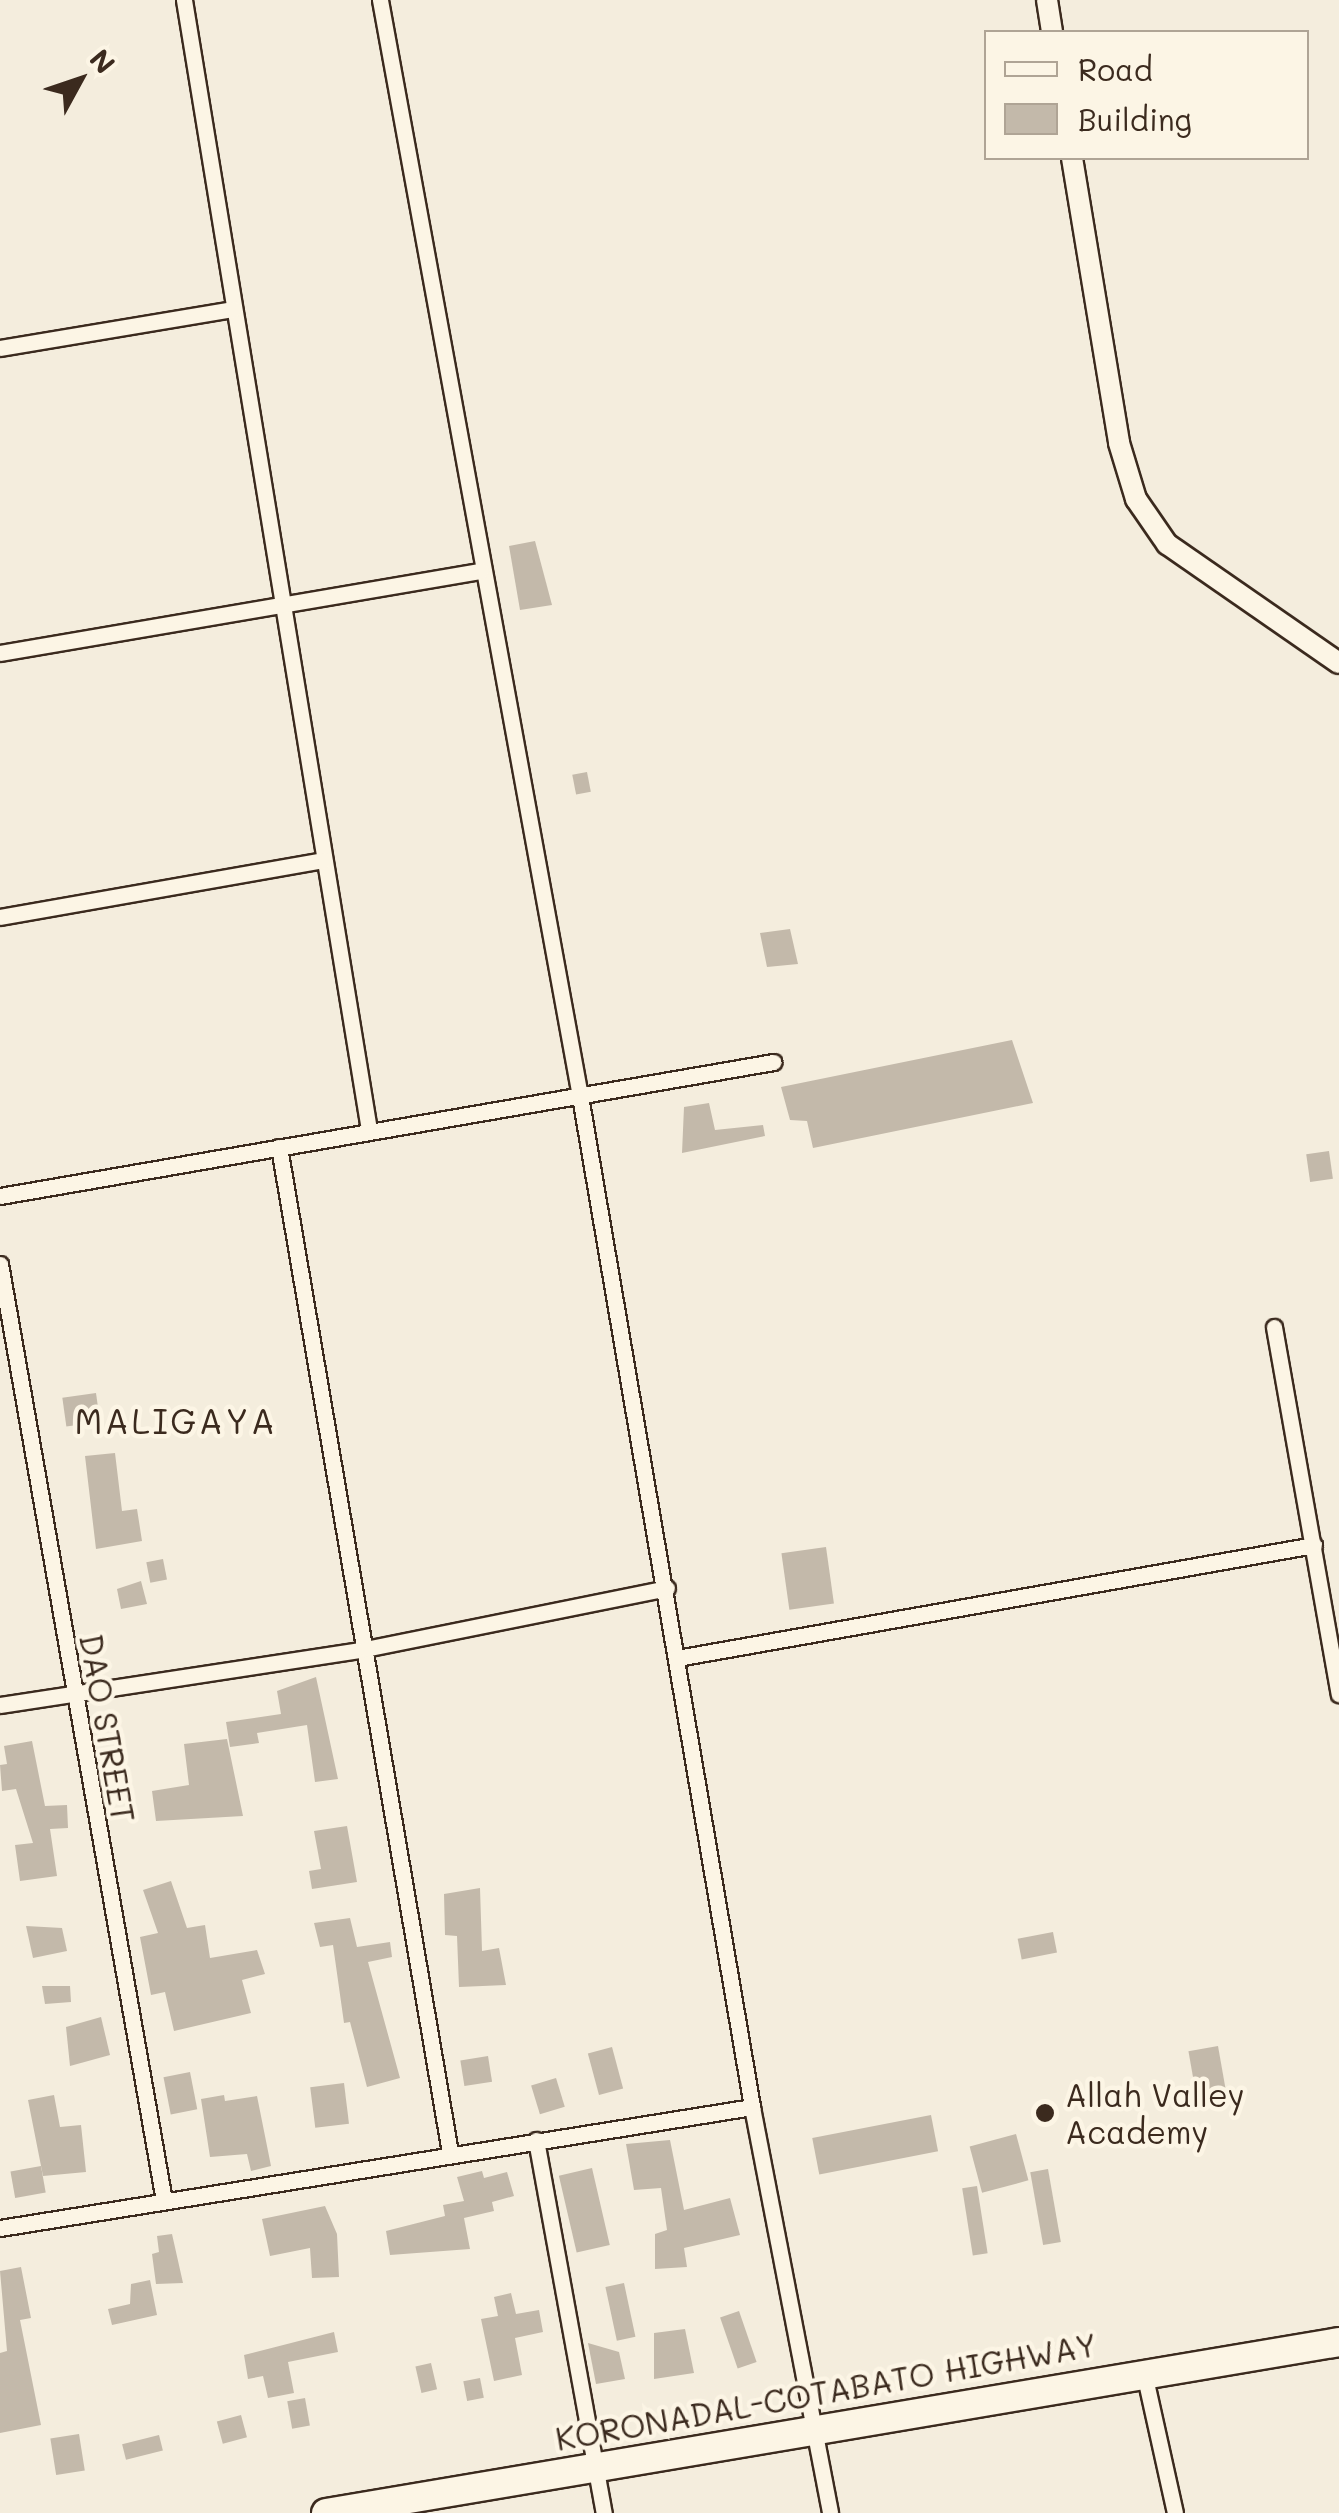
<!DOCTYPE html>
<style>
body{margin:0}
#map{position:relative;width:1339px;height:2513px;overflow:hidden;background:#f4eddd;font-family:Mali,sans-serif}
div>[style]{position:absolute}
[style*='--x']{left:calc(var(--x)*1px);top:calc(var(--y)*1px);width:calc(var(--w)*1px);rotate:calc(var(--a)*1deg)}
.building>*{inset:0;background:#c3b9aa;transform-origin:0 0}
.roads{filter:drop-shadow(2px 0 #3b2a1e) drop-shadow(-2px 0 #3b2a1e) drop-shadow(0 2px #3b2a1e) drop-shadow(0 -2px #3b2a1e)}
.minor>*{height:15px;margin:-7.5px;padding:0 7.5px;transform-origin:7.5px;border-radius:7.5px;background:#fcf5e5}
.tertiary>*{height:20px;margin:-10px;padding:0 10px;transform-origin:10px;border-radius:10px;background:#fcf5e5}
.trunk>*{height:28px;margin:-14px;padding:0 14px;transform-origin:14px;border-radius:14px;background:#fcf5e5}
.dots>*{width:28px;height:28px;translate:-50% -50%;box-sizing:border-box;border:5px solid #fcf5e5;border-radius:50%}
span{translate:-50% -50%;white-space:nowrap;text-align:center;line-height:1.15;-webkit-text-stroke:9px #fcf5e5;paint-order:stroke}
.street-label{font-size:32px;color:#3b2a1e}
.poi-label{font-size:32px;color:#3b2a1e}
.left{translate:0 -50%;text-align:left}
.neighbourhood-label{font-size:35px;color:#3b2a1e;letter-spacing:2.5px}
.legend{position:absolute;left:984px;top:30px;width:325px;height:130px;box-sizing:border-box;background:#fcf5e5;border:2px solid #afa495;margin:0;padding:12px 18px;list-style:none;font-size:30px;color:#3b2a1e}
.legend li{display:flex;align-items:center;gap:20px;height:50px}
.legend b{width:50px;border:2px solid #afa495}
.north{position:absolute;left:30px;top:30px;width:100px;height:100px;-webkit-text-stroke:8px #fcf5e5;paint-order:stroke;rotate:50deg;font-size:28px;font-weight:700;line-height:40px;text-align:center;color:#3b2a1e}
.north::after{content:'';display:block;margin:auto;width:35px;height:45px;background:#3b2a1e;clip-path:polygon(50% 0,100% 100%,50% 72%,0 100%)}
</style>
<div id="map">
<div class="building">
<i style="clip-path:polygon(535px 541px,552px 605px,520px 610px,509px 546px)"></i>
<i style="left:587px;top:772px;width:20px;height:15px;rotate:79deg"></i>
<i style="clip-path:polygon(790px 929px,798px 964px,767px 967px,760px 933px)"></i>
<i style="clip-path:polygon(1012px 1040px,1033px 1103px,813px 1148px,807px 1121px,790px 1120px,781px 1087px)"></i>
<i style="clip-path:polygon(709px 1103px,715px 1130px,763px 1125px,765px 1136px,682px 1153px,684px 1107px)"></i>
<i style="left:1329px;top:1151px;width:28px;height:23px;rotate:82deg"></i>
<i style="left:96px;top:1393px;width:29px;height:34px;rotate:82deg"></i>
<i style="clip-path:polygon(115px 1453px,122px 1511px,137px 1509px,142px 1541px,96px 1549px,85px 1456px)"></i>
<i style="left:826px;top:1547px;width:57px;height:45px;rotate:82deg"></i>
<i style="left:163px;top:1559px;width:21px;height:17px;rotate:79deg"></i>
<i style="clip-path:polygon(141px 1581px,147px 1604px,121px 1609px,117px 1589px)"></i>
<i style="clip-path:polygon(316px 1677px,338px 1779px,315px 1782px,307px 1725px,257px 1733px,259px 1743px,230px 1747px,226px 1722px,281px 1714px,277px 1691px)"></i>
<i style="clip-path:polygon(227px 1739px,243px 1816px,156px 1821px,152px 1791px,189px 1785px,184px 1744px)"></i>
<i style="clip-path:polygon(32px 1741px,45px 1806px,67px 1805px,68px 1828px,50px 1829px,57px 1876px,20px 1881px,15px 1845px,33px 1843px,16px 1789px,2px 1791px,0 1765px,7px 1764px,4px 1746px)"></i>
<i style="clip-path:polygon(347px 1826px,357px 1882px,312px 1889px,309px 1871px,321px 1869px,314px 1831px)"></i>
<i style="clip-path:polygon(171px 1881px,187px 1928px,205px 1925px,210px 1958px,257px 1950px,265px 1974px,242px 1980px,251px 2013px,174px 2031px,165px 1992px,151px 1995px,140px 1937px,158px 1933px,143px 1890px)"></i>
<i style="clip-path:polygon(480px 1888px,482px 1951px,499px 1948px,506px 1985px,459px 1987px,457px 1936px,445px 1935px,444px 1894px)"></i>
<i style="clip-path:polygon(350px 1918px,357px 1947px,390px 1942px,392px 1957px,368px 1962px,400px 2078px,367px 2087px,350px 2022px,344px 2023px,333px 1945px,320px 1947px,314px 1923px)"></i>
<i style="clip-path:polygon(26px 1926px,62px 1928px,67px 1951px,33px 1958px)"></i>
<i style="left:1053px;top:1932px;width:21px;height:36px;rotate:79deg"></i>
<i style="clip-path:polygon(42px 1986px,70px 1986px,71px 2002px,45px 2004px)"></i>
<i style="clip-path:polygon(101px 2017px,110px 2055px,70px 2066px,66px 2027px)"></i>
<i style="left:1218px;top:2046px;width:50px;height:30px;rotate:80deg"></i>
<i style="left:612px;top:2047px;width:43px;height:25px;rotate:75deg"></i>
<i style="left:488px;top:2056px;width:26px;height:28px;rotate:81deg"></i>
<i style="left:190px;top:2072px;width:38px;height:27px;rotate:79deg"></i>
<i style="left:556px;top:2078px;width:30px;height:26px;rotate:73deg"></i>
<i style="left:344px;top:2083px;width:41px;height:34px;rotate:83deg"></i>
<i style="clip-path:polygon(54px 2095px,60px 2127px,81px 2125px,86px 2172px,43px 2176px,28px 2100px)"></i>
<i style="clip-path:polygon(224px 2095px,225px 2101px,257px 2096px,271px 2166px,251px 2171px,247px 2154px,210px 2157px,201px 2099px)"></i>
<i style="left:931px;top:2115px;width:37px;height:121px;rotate:79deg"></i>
<i style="left:1016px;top:2134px;width:48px;height:48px;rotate:75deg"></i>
<i style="clip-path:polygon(670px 2140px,684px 2210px,730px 2198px,740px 2235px,684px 2248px,687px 2267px,655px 2269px,655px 2234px,667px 2230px,661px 2188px,634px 2190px,626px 2144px)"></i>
<i style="left:41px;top:2166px;width:27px;height:31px;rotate:80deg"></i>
<i style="left:592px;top:2168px;width:79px;height:34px;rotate:77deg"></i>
<i style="left:1048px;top:2169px;width:74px;height:18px;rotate:80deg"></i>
<i style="clip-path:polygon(482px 2171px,484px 2178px,507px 2172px,514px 2196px,492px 2202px,494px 2211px,464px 2218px,470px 2249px,390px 2255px,386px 2231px,445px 2216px,443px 2205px,464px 2201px,457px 2177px)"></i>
<i style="left:977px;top:2186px;width:68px;height:15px;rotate:81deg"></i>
<i style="clip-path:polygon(325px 2206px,337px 2234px,339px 2277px,312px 2278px,310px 2248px,270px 2256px,262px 2219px)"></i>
<i style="clip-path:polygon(172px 2234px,183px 2283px,156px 2284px,152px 2254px,159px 2252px,157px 2236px)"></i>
<i style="clip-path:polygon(21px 2267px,31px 2318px,20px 2320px,41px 2425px,0 2433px,0 2353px,7px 2351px,0 2271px)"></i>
<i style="clip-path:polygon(150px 2280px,157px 2315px,112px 2325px,108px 2309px,130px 2304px,131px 2284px)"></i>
<i style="left:624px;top:2283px;width:55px;height:19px;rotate:78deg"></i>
<i style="clip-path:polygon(511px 2293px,516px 2314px,539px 2310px,543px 2332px,515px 2338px,522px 2375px,494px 2381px,481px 2319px,498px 2316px,494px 2297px)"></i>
<i style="left:739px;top:2311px;width:54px;height:20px;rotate:71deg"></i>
<i style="clip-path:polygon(685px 2329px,694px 2373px,654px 2379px,654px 2333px)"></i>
<i style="clip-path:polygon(334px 2332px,338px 2352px,288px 2362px,294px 2393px,268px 2398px,263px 2376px,248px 2379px,244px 2355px)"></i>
<i style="clip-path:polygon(588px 2343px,619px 2352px,625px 2379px,596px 2384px)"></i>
<i style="left:431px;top:2363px;width:27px;height:16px;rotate:77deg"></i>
<i style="left:480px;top:2378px;width:20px;height:17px;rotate:79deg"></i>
<i style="left:305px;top:2398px;width:28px;height:18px;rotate:80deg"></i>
<i style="left:241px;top:2415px;width:23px;height:25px;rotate:75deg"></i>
<i style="left:79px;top:2434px;width:37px;height:29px;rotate:81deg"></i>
<i style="left:159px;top:2435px;width:16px;height:38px;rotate:76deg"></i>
</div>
<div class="roads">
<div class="minor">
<i style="--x:184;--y:0;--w:1145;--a:80.7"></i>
<i style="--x:380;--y:0;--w:1114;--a:79.66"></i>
<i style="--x:580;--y:1096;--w:1026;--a:80.34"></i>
<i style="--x:752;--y:2107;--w:413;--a:79.1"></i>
<i style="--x:0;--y:348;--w:237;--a:-9.5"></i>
<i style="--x:0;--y:653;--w:488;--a:-9.7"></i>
<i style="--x:0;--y:917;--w:329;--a:-10"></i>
<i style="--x:279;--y:1147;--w:1020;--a:80.35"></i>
<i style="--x:0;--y:1196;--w:785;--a:-9.83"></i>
<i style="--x:0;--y:1264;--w:951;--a:80.07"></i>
<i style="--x:1274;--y:1327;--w:373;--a:80"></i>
<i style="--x:677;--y:1658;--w:647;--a:-10.06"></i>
<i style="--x:0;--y:1705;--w:369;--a:-8.7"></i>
<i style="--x:365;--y:1649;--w:308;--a:-11.4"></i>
<i style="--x:536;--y:2140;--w:379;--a:79.7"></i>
<i style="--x:0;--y:2228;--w:762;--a:-9.14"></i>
<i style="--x:1144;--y:2373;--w:143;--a:77.5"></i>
</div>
<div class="tertiary">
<i style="--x:1047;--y:0;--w:32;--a:81"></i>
<i style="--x:1072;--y:158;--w:289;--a:80.6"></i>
<i style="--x:1119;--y:443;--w:59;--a:73.1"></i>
<i style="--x:1136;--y:499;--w:55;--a:55.4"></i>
<i style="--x:1167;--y:544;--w:209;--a:34.7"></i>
</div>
<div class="trunk">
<i style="--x:326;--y:2513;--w:1027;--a:-9.58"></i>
</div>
</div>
<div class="dots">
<i style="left:1045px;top:2113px;background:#3b2a1e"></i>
</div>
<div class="street-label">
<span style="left:108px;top:1728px;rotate:80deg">DAO STREET</span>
<span style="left:826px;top:2391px;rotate:-10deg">KORONADAL-COTABATO HIGHWAY</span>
</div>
<div class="poi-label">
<span class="left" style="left:1065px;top:2113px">Allah Valley<br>Academy</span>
</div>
<div class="neighbourhood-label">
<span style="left:176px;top:1420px">MALIGAYA</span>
</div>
<ul class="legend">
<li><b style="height:12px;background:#fcf5e5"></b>Road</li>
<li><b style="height:28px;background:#c3b9aa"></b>Building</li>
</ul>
<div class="north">N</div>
</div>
